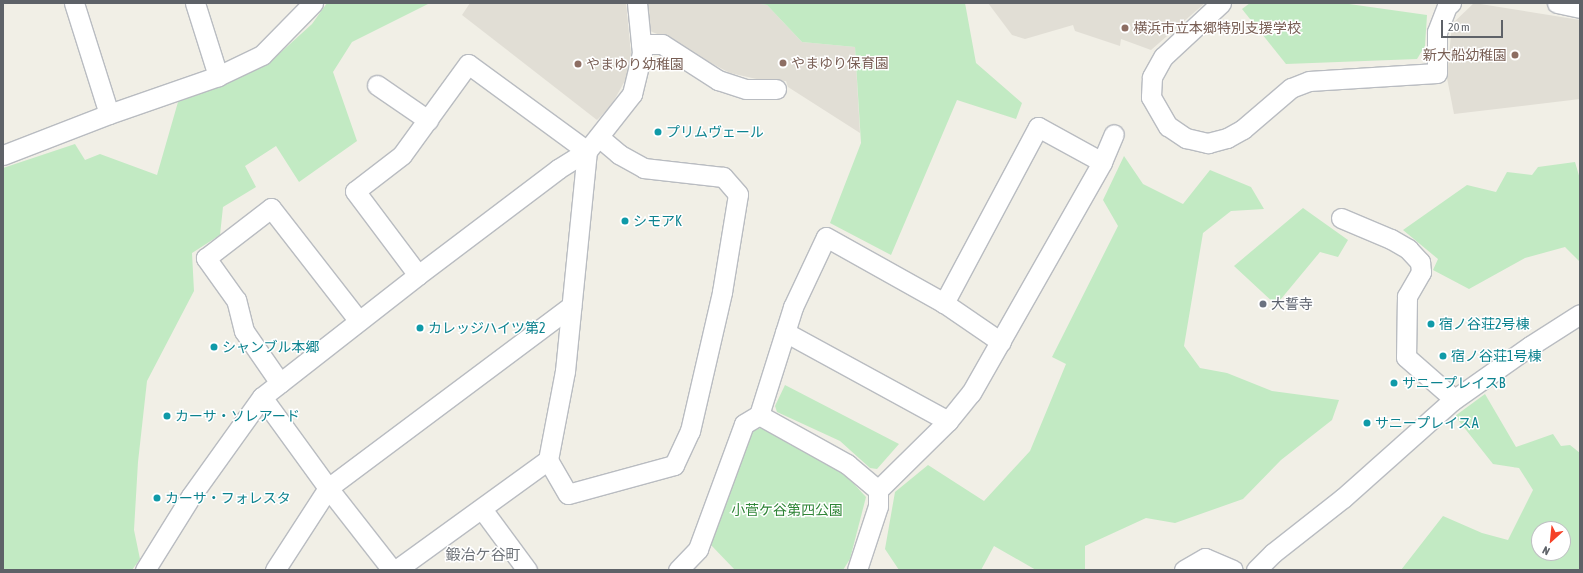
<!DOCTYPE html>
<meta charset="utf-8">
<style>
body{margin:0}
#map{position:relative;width:1583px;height:573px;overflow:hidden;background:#f1efe6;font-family:"Asap Condensed","Noto Sans JP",sans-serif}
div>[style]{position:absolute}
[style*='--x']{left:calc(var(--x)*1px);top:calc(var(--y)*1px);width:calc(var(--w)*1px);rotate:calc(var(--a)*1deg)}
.education>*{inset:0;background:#e1ded5}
.green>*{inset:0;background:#c2eac3}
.roads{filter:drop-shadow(1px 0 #b9bcc1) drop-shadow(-1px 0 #b9bcc1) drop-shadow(0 1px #b9bcc1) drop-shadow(0 -1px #b9bcc1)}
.minor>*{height:19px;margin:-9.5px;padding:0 9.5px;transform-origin:9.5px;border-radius:9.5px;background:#fff}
.dots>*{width:11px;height:11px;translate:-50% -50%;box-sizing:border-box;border:2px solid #fff;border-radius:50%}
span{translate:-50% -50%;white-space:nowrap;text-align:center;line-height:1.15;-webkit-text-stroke:3px #fff;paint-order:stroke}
.education-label{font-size:14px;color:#785e54}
.left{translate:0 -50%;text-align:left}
.right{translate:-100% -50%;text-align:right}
.culture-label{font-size:14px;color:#0d838f}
.worship-label{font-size:14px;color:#5b616d}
.park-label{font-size:14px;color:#2f8537}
.neighbourhood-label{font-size:15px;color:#6f747a}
.frame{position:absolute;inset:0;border:4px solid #5e6268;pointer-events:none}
.north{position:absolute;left:1531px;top:521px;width:40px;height:40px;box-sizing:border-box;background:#fff;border:1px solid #bfc0c3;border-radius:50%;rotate:207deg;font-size:11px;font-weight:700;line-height:16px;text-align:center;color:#5e6268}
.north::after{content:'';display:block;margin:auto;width:14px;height:18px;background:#f54128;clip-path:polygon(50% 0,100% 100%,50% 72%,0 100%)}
.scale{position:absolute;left:1441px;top:20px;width:62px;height:18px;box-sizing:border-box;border:2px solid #5e6268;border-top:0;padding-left:5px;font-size:12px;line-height:14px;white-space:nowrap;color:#5e6268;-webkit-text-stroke:3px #fff;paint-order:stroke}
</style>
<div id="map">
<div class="education">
<i style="clip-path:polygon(470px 3px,626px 3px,631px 54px,628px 75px,611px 106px,597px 120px,462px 15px)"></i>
<i style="clip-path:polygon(647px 3px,756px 3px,767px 5px,802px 42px,855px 47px,860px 133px,788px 87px,786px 81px,761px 80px,730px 73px,690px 52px,674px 41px,650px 31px)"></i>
<i style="clip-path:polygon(988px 3px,1205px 3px,1151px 50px,1121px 39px,1120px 46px,1075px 31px,1073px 25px,1025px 39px,1012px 35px)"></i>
<i style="clip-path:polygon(1474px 3px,1580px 20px,1580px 99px,1454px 114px,1447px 78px,1452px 24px)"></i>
</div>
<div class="green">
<i style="clip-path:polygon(327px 3px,428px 4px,352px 42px,333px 72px,357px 141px,299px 182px,276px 146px,245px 166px,256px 187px,223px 207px,220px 235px,192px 253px,194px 291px,147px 381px,138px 462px,134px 530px,140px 559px,132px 570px,3px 570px,3px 168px,75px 144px,85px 160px,100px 154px,157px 175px,178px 102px,216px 88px,269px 63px,312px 24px)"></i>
<i style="clip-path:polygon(756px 3px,965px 3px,976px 63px,1022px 103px,1016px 119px,957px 100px,891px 255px,830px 223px,861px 143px,855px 47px,802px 42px,767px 5px)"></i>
<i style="clip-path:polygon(1250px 3px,1342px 3px,1427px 15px,1425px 46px,1417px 59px,1286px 64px,1242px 9px)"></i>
<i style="clip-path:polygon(1124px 156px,1143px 184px,1183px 204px,1210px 170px,1251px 187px,1264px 209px,1231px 211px,1203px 233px,1184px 346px,1200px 368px,1227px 373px,1272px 391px,1339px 400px,1332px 420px,1281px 460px,1243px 499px,1175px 523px,1146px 518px,1085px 546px,1085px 570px,1036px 570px,994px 546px,981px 570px,899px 570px,885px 549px,895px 492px,928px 465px,984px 501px,1030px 451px,1066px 364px,1052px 357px,1118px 226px,1103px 200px)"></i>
<i style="clip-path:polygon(1575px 162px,1580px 179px,1580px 262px,1565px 247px,1525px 258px,1469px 289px,1433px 270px,1438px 259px,1403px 230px,1467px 185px,1496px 192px,1507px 172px,1532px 175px,1538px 167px)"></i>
<i style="clip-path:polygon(1303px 208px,1348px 240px,1338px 257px,1320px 252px,1276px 305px,1234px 266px)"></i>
<i style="clip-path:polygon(785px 385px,899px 444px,877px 469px,870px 468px,840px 441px,777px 412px,775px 406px)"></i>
<i style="clip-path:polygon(evenodd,1485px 394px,1516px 447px,1553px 434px,1561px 446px,1570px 445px,1580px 453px,1580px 570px,1401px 570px,1443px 516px,1482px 533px,1508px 540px,1533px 490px,1519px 468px,1493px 464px,1455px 416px,1485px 394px,1539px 529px,1563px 529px,1563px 553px,1539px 553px,1539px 529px)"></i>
<i style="clip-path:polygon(763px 427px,843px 472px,866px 497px,850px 559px,843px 570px,735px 570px,710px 544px,750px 432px)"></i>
</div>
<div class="roads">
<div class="minor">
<i style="--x:74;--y:3;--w:116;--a:72.5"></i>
<i style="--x:195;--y:3;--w:77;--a:72.5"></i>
<i style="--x:1221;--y:3;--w:79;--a:137"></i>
<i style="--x:1163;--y:57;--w:23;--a:119"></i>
<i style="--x:1152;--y:77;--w:20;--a:93"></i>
<i style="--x:1151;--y:97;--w:34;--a:60"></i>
<i style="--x:1168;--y:126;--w:22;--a:34"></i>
<i style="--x:1186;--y:138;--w:23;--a:13"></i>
<i style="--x:1208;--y:143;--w:20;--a:-15"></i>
<i style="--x:1227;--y:138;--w:18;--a:-29"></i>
<i style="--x:1243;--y:129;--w:63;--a:-40.5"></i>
<i style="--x:1291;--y:88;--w:19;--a:-21"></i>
<i style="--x:1309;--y:81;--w:128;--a:-3.6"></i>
<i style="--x:1437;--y:73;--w:41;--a:-90"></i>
<i style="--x:1437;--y:32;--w:28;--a:-69"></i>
<i style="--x:1447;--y:6;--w:5;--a:-37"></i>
<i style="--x:1557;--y:3;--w:24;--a:12"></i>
<i style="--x:641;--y:44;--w:21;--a:0"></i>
<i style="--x:662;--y:44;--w:67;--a:32.7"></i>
<i style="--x:718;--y:80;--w:29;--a:18"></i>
<i style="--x:746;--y:89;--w:30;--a:0"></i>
<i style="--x:377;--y:85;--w:62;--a:34.5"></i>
<i style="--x:3;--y:155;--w:114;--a:-21.1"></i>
<i style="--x:109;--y:114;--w:115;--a:-19.2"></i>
<i style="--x:218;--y:76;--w:49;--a:-25.5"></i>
<i style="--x:262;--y:55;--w:73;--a:-45.6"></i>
<i style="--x:1102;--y:162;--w:30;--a:-67"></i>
<i style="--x:1341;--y:218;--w:54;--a:22.8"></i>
<i style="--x:1391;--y:239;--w:20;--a:30"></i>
<i style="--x:1408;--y:249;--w:18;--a:47"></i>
<i style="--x:1420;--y:262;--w:10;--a:84"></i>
<i style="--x:1421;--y:272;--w:28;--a:120"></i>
<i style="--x:1407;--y:296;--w:61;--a:90.9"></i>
<i style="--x:1406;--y:357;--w:64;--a:41.2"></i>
<i style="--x:785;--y:332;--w:186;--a:28.6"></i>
<i style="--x:280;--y:383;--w:63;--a:-124.7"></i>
<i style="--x:244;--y:331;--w:32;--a:-104"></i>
<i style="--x:236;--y:300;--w:52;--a:-125.5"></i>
<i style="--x:206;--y:258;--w:82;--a:-37.6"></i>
<i style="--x:271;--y:208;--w:143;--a:52.1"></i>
<i style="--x:262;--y:397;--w:112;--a:54"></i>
<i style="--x:328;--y:488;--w:104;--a:52"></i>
<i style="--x:759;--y:415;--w:113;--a:-72.5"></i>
<i style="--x:793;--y:307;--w:77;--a:-64.8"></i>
<i style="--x:826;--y:237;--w:135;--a:29.2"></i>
<i style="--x:944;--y:303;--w:69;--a:34.4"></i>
<i style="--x:548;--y:460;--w:39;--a:60"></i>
<i style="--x:568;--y:494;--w:110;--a:-15.3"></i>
<i style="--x:674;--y:465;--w:38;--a:-65"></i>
<i style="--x:690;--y:431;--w:143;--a:-77"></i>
<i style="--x:722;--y:292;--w:99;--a:-80.7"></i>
<i style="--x:738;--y:194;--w:23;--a:-131"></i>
<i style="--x:723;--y:177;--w:80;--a:-173.5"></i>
<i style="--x:644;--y:168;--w:29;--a:-151"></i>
<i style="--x:619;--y:154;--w:26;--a:-140"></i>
<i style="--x:878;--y:490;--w:98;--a:-44.6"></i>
<i style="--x:948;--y:421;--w:36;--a:-51"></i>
<i style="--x:971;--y:393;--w:266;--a:-60.4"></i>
<i style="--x:1102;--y:162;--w:73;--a:-151.3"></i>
<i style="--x:1038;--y:127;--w:200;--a:118.1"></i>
<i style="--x:482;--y:509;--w:76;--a:53.6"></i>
<i style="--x:145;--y:570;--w:87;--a:-58.1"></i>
<i style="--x:191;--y:496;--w:122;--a:-54.4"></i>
<i style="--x:262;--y:397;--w:198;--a:-38"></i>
<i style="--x:418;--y:275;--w:176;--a:-37.1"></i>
<i style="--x:558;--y:169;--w:34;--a:-32"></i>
<i style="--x:587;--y:151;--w:73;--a:-51.7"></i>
<i style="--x:632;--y:94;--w:42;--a:-76.3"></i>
<i style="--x:642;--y:53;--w:50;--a:-95.7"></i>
<i style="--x:275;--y:570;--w:98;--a:-57.1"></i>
<i style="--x:328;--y:488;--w:304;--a:-36.8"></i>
<i style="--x:396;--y:570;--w:188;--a:-35.9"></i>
<i style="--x:548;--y:460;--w:91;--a:-79.2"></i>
<i style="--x:565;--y:371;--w:221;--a:-84.3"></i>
<i style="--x:587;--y:151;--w:147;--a:-143.8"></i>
<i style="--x:468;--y:64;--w:112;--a:126"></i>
<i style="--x:402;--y:155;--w:59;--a:142.5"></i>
<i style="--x:355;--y:191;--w:105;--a:53.1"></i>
<i style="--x:678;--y:570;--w:29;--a:-46"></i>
<i style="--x:698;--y:549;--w:133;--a:-69.8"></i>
<i style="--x:744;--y:424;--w:17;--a:-31"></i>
<i style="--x:759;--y:415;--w:101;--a:29.1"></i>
<i style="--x:847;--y:464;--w:40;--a:40"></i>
<i style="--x:878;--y:490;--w:16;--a:90"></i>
<i style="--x:878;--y:506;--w:67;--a:108.2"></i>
<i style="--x:1184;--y:570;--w:24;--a:-30"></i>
<i style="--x:1205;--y:558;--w:30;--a:23"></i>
<i style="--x:1256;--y:570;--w:24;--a:-45"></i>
<i style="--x:1273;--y:553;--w:89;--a:-38.2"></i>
<i style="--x:1343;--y:498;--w:146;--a:-41.7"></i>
<i style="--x:1452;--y:401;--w:95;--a:-35.2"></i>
<i style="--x:1530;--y:346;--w:59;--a:-32.6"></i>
</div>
</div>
<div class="dots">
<i style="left:1125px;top:28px;background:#8d6e63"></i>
<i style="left:1515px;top:55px;background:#8d6e63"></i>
<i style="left:783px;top:63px;background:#8d6e63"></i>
<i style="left:578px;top:64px;background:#8d6e63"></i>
<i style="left:658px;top:132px;background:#0f9aa8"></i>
<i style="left:625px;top:221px;background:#0f9aa8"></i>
<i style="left:1263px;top:304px;background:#6b7280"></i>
<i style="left:1431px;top:324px;background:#0f9aa8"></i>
<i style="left:420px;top:328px;background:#0f9aa8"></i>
<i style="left:214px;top:347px;background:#0f9aa8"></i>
<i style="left:1443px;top:356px;background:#0f9aa8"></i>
<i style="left:1394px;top:383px;background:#0f9aa8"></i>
<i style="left:167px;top:416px;background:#0f9aa8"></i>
<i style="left:1367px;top:423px;background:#0f9aa8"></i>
<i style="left:157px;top:498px;background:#0f9aa8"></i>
</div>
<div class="education-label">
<span class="left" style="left:1133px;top:28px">横浜市立本郷特別支援学校</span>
<span class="right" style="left:1507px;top:55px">新大船幼稚園</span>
<span class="left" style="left:791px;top:63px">やまゆり保育園</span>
<span class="left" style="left:586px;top:64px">やまゆり幼稚園</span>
</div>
<div class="culture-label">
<span class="left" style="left:666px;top:132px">プリムヴェール</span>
<span class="left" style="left:633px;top:221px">シモアK</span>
<span class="left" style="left:1439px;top:324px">宿ノ谷荘2号棟</span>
<span class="left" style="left:428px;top:328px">カレッジハイツ第2</span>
<span class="left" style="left:222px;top:347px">シャンブル本郷</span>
<span class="left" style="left:1451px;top:356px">宿ノ谷荘1号棟</span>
<span class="left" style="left:1402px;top:383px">サニープレイスB</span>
<span class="left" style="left:175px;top:416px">カーサ・ソレアード</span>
<span class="left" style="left:1375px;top:423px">サニープレイスA</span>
<span class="left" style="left:165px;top:498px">カーサ・フォレスタ</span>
</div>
<div class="worship-label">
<span class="left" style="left:1271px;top:304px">大誓寺</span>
</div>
<div class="park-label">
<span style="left:787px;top:510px">小菅ケ谷第四公園</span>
</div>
<div class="neighbourhood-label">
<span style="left:483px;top:555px">鍛冶ケ谷町</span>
</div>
<div class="frame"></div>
<div class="north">N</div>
<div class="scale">20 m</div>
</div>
